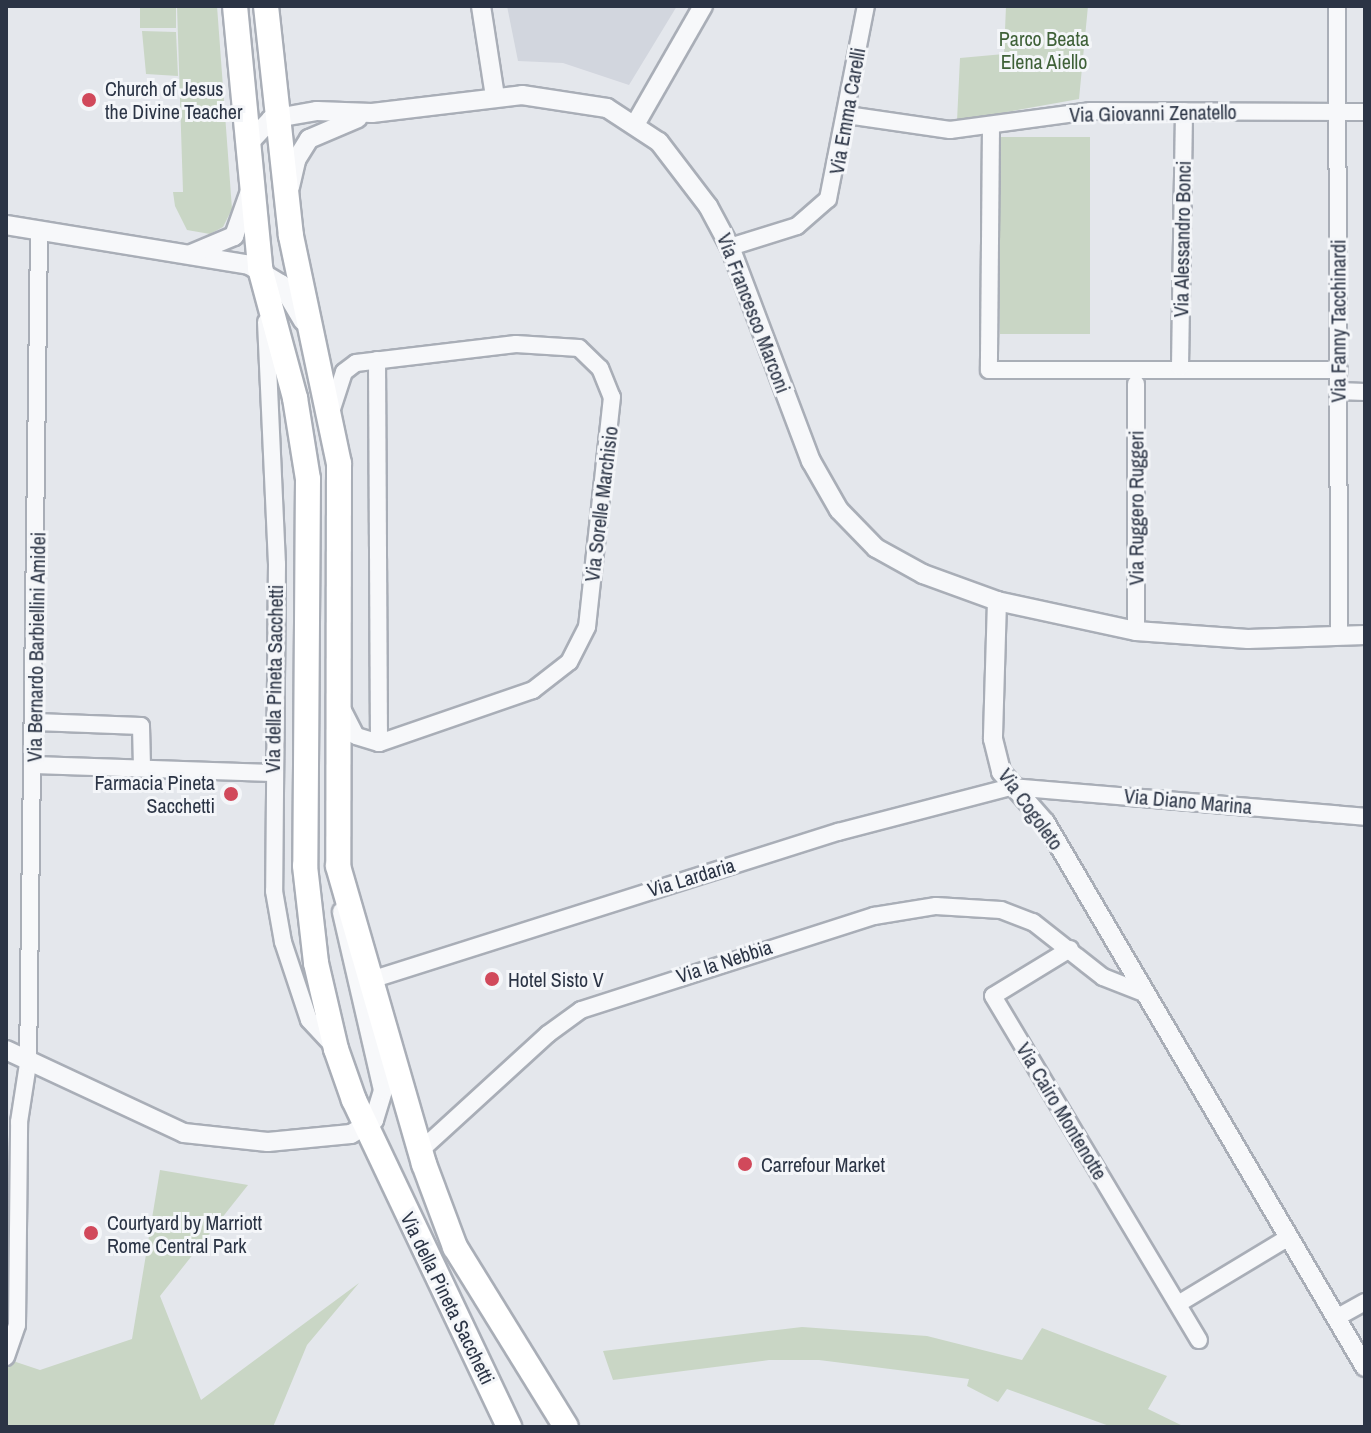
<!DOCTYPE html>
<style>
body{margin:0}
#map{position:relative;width:1371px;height:1433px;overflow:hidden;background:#e4e7ec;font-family:"Archivo Narrow",sans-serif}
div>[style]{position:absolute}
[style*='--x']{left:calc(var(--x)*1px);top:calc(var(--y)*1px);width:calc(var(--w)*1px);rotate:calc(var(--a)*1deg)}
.built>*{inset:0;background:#d2d6de}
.green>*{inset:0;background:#c9d6c5;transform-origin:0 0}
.roads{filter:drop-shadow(2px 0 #a9aeb7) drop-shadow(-2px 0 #a9aeb7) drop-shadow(0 2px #a9aeb7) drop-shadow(0 -2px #a9aeb7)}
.minor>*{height:16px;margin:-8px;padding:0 8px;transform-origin:8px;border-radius:8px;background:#f7f8fa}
.tertiary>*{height:18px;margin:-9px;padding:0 9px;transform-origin:9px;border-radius:9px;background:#f7f8fa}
.primary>*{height:24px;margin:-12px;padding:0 12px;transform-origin:12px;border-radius:12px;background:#fff}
.dots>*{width:22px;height:22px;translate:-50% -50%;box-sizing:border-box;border:4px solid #f4f6f9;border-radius:50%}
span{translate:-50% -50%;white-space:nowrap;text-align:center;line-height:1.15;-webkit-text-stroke:6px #f4f6f9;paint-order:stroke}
.park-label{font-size:20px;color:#3f6138}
.poi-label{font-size:20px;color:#2b3445}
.left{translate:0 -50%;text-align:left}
.right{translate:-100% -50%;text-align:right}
.street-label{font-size:20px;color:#2b3445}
.frame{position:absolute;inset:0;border:8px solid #2b3445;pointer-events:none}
</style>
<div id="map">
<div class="built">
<i style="clip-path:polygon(507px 6px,677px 6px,629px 85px,563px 63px,518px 61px)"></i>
</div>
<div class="green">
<i style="left:140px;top:6px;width:36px;height:22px"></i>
<i style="clip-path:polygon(177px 6px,217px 6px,232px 209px,223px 227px,210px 234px,187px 230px,175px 206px,173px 192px,183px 192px)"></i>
<i style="clip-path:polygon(1006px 6px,1088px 6px,1079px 99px,957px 121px,960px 58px,1004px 54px)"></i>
<i style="clip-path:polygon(142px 31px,176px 32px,178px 76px,146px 74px)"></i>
<i style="left:1000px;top:137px;width:90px;height:197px"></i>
<i style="clip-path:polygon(160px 1170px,248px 1185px,160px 1296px,201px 1400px,359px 1283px,307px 1345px,273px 1427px,6px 1427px,6px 1368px,13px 1361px,40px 1370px,132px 1339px)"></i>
<i style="clip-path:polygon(802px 1327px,927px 1336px,1022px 1360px,1042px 1328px,1167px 1376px,1148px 1409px,1185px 1427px,1112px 1427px,1007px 1389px,998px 1402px,967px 1386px,969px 1379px,819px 1360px,769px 1360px,613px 1380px,603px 1351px)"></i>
</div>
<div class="roads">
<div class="minor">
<i style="--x:1337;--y:6;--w:630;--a:89.82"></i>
<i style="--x:847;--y:115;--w:104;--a:8.3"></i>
<i style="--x:950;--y:130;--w:141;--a:-7.7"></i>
<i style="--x:1090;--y:111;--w:275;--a:0.2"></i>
<i style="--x:991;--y:127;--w:243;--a:90.5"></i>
<i style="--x:989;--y:370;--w:350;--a:0"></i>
<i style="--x:730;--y:247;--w:70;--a:-17.4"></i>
<i style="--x:797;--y:226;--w:41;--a:-41.1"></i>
<i style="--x:828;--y:199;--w:197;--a:-78.9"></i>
<i style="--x:266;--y:322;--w:242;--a:87.4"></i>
<i style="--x:277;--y:564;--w:327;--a:90.5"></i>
<i style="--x:274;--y:891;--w:52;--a:80"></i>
<i style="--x:283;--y:942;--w:82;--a:71.6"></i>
<i style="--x:309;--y:1020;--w:40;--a:47"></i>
<i style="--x:377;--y:360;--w:383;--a:89.7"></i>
<i style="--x:1180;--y:367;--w:256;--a:-89.1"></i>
<i style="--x:1338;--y:391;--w:27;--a:2"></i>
<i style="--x:331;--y:412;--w:42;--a:-72"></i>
<i style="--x:344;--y:372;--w:15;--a:-37"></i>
<i style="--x:356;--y:363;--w:161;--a:-6.8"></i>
<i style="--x:516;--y:344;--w:63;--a:3.6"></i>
<i style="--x:579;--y:348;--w:29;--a:44"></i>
<i style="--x:600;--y:368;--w:31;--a:68"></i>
<i style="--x:612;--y:397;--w:231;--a:96.2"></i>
<i style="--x:587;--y:627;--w:39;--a:117"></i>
<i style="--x:569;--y:662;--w:46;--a:142.1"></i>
<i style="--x:533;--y:690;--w:163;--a:161"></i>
<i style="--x:379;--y:743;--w:24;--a:-163"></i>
<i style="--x:356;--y:736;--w:29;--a:-117"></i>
<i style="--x:1136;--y:631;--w:247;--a:-90"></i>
<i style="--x:36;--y:722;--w:105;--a:2.2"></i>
<i style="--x:141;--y:726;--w:42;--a:88.6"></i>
<i style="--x:34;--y:765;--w:238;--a:1.9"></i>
<i style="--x:1070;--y:949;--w:90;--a:148.6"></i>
<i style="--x:993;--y:996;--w:401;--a:59.1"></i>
<i style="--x:374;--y:979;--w:487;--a:-17.6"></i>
<i style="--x:838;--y:832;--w:179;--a:-14.6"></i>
<i style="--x:1011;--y:787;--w:355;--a:4.8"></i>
<i style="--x:421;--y:1150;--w:172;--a:-42.4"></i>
<i style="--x:548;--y:1034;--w:41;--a:-36"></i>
<i style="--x:581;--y:1010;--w:308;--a:-17.8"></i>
<i style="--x:874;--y:916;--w:63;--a:-9.2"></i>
<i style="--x:936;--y:906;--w:65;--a:3.5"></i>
<i style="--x:1001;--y:910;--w:34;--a:21"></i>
<i style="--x:1033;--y:922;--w:89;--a:38.2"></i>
<i style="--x:1103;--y:977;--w:46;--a:21.6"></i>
<i style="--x:1178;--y:1304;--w:130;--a:-31.1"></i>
<i style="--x:1336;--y:1318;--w:33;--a:-29"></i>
<i style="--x:6;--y:1357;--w:34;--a:-71"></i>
<i style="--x:17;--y:1325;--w:203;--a:-89.4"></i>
<i style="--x:19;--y:1122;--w:59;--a:-81.2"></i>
<i style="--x:28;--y:1064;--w:833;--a:-89.24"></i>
</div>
<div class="tertiary">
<i style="--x:481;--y:6;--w:91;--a:81.2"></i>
<i style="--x:636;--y:123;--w:135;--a:-60.2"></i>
<i style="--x:248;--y:144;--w:34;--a:-47"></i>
<i style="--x:271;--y:119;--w:47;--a:-9.9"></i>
<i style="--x:317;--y:111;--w:55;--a:2.1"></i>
<i style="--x:372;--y:113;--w:151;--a:-6.8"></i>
<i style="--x:522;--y:95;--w:86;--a:8.7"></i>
<i style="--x:607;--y:108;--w:62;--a:33.2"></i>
<i style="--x:659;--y:142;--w:81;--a:52.6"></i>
<i style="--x:708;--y:206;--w:47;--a:61.8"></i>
<i style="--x:730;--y:247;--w:229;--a:69.3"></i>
<i style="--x:811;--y:461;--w:56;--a:60.3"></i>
<i style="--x:839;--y:510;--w:53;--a:45.8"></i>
<i style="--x:876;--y:548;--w:54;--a:29"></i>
<i style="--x:923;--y:574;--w:79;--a:20"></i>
<i style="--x:997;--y:601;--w:142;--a:12.2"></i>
<i style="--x:1136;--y:631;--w:112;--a:4.1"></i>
<i style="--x:1248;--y:639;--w:117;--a:-2"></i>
<i style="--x:290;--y:187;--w:28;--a:-77"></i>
<i style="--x:296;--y:160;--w:25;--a:-58"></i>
<i style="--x:309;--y:139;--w:53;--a:-23.2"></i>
<i style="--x:6;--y:225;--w:246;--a:9.3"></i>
<i style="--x:249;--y:265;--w:37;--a:31"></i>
<i style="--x:281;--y:284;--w:43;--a:59.3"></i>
<i style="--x:191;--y:254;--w:47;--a:-22.7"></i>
<i style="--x:234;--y:236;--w:48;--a:-70.4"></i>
<i style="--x:997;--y:601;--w:138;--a:91.7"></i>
<i style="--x:993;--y:739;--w:34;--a:76"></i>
<i style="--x:1001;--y:772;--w:67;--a:48.7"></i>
<i style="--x:1045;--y:822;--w:632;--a:59.58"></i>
<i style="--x:6;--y:1050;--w:196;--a:25"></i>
<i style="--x:184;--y:1133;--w:84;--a:6.1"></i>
<i style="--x:268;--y:1142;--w:83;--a:-5.5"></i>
<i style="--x:351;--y:1134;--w:27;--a:-31"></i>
<i style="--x:374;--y:1120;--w:31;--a:-73"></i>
<i style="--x:383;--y:1090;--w:183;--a:-103"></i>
</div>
<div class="primary">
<i style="--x:235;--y:6;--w:263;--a:84.5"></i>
<i style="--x:260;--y:268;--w:135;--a:74.9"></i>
<i style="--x:295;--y:398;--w:82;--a:80.9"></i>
<i style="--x:308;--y:479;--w:387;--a:90.4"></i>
<i style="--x:305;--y:866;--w:98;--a:83.5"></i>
<i style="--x:316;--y:963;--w:88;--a:76.9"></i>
<i style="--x:336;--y:1049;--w:54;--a:70.6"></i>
<i style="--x:354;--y:1100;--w:362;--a:64.6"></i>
<i style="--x:266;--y:6;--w:231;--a:83.8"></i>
<i style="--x:291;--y:236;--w:232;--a:78.1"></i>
<i style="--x:339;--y:463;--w:403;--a:90.1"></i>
<i style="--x:338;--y:866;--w:310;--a:73.9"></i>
<i style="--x:424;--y:1164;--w:89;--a:69.5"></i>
<i style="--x:455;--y:1247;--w:211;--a:58.3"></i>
</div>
</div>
<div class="dots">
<i style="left:89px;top:100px;background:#d1495b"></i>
<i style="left:231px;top:794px;background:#d1495b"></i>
<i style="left:492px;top:979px;background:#d1495b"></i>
<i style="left:745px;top:1164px;background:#d1495b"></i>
<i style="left:91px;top:1233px;background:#d1495b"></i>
</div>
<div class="park-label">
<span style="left:1044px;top:50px">Parco Beata<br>Elena Aiello</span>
</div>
<div class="poi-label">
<span class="left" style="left:105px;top:100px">Church of Jesus<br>the Divine Teacher</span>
<span class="right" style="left:215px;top:794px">Farmacia Pineta<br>Sacchetti</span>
<span class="left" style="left:508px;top:979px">Hotel Sisto V</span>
<span class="left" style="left:761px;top:1164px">Carrefour Market</span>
<span class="left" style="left:107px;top:1234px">Courtyard by Marriott<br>Rome Central Park</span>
</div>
<div class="street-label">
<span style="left:847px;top:111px;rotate:-80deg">Via Emma Carelli</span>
<span style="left:1153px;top:113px;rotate:-1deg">Via Giovanni Zenatello</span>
<span style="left:1182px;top:239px;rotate:-89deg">Via Alessandro Bonci</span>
<span style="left:754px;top:313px;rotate:69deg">Via Francesco Marconi</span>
<span style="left:1338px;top:321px;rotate:-90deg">Via Fanny Tacchinardi</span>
<span style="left:601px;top:504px;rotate:-83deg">Via Sorelle Marchisio</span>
<span style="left:1136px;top:508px;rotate:-90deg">Via Ruggero Ruggeri</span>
<span style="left:36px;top:647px;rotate:-89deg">Via Bernardo Barbiellini Amidei</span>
<span style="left:274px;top:679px;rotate:-89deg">Via della Pineta Sacchetti</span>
<span style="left:1188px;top:801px;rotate:5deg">Via Diano Marina</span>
<span style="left:1031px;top:809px;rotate:54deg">Via Cogoleto</span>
<span style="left:691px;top:877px;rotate:-17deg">Via Lardaria</span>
<span style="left:724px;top:961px;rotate:-18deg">Via la Nebbia</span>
<span style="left:1062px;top:1111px;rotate:59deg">Via Cairo Montenotte</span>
<span style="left:448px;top:1298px;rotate:64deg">Via della Pineta Sacchetti</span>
</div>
<div class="frame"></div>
</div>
